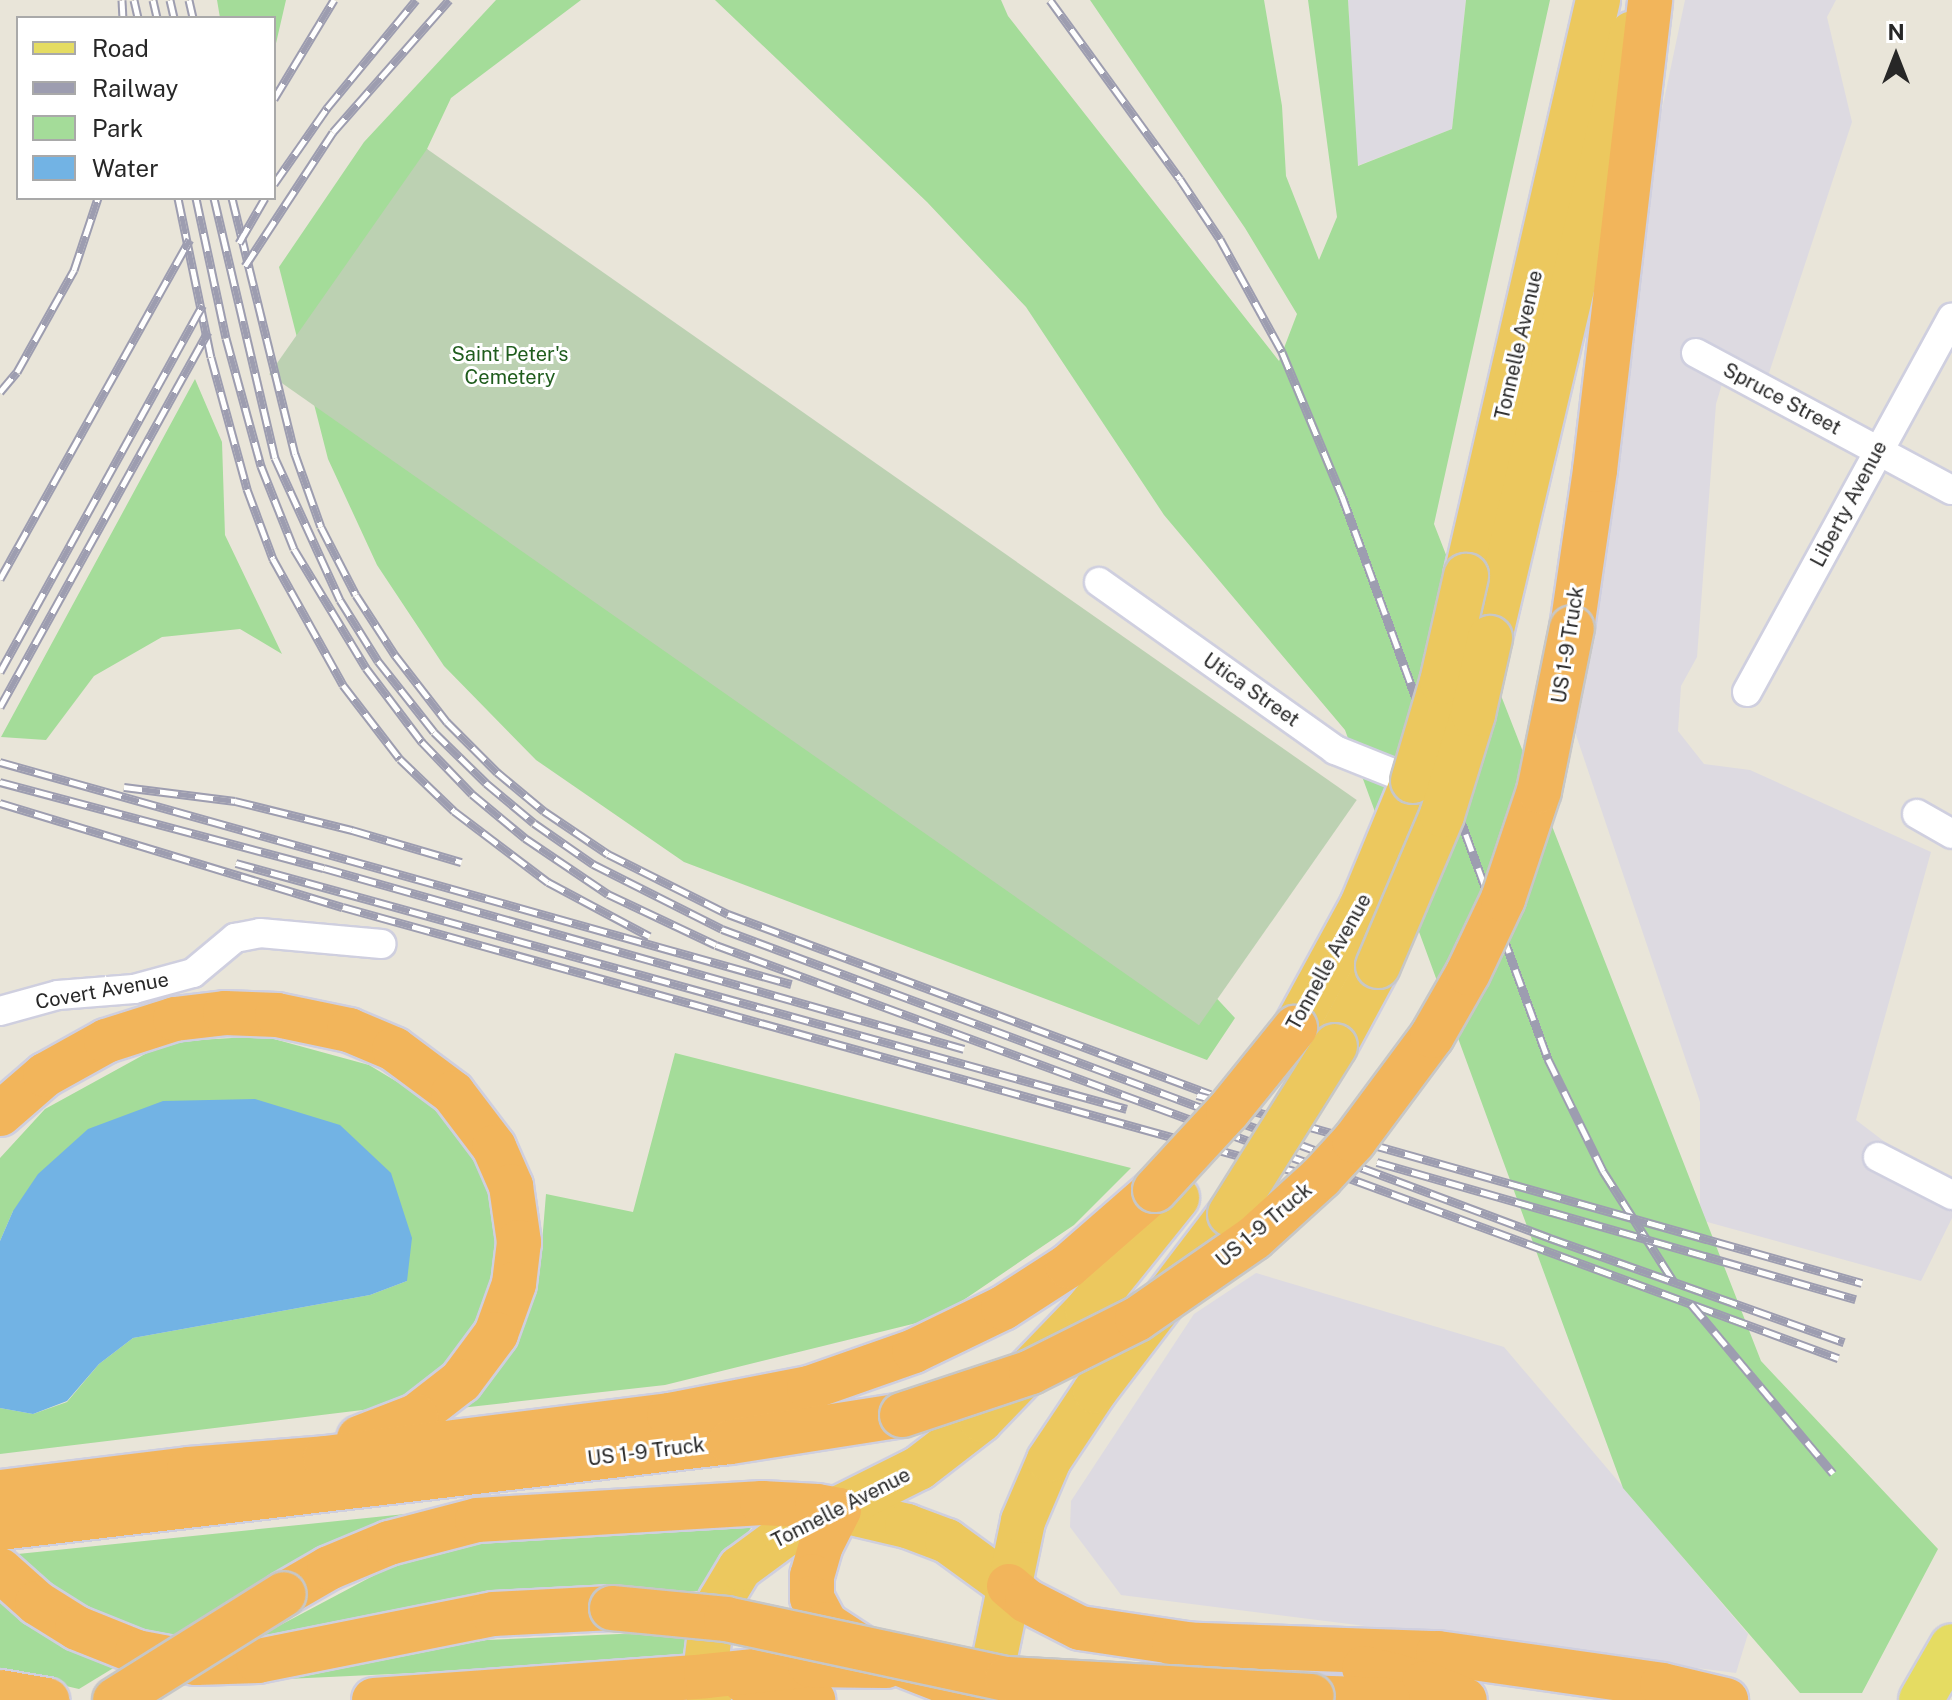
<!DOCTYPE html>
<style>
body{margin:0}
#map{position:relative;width:1952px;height:1700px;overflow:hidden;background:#e9e5d9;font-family:"Public Sans",sans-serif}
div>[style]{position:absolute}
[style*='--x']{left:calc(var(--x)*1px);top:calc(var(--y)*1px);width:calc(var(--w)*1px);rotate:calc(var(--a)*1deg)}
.industrial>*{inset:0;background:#dddae1}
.green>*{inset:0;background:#a4dc99}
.cemetery>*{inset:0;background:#bcd1b2;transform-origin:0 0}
.water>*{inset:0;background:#72b3e4}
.roads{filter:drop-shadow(2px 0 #cfcfdf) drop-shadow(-2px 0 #cfcfdf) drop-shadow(0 2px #cfcfdf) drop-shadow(0 -2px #cfcfdf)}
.minor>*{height:28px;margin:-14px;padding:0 14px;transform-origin:14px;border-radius:14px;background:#fff}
.primary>*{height:44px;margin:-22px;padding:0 22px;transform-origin:22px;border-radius:22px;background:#e5dc62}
.trunk>*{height:44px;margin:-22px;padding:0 22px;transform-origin:22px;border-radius:22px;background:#ecc85e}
.motorway>*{height:44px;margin:-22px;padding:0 22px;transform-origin:22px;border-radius:22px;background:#f2b55b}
.rail>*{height:9px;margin-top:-4.5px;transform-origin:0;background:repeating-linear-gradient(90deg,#fff 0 18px,#9d9db0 0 36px);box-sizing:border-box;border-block:2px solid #9d9db0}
.bridges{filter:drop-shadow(2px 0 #c7c7c7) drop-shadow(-2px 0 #c7c7c7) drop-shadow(0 2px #c7c7c7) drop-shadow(0 -2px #c7c7c7)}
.trunk-bridge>*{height:44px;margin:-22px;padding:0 22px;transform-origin:22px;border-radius:22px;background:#ecc85e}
.motorway-bridge>*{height:44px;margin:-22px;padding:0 22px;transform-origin:22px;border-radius:22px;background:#f2b55b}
span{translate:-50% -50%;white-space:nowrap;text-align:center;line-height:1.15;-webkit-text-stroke:6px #fff;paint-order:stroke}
.street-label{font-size:20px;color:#272727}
.park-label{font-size:20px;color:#205d1e}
.legend{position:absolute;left:16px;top:16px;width:260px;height:184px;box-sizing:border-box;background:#fff;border:2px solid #a9a9a9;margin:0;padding:10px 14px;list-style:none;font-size:24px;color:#272727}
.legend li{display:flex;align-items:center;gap:16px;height:40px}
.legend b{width:40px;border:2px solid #a9a9a9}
.north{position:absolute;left:1856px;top:16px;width:80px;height:80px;-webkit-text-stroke:6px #fff;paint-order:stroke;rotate:0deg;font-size:22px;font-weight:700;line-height:32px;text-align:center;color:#272727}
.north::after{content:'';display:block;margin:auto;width:28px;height:36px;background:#272727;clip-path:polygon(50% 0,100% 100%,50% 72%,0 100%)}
</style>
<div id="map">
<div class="industrial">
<i style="clip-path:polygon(1348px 0,1466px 0,1452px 129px,1357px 166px)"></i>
<i style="clip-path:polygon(1685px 0,1836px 0,1827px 17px,1852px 122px,1766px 382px,1728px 364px,1716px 404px,1697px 657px,1681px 686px,1678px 731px,1704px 764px,1750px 770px,1931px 852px,1856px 1120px,1952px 1193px,1952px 1218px,1921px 1281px,1700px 1220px,1700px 1102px,1548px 652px)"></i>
<i style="clip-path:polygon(1256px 1273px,1504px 1347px,1748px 1634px,1736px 1673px,1121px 1595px,1070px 1527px,1071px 1501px,1194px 1314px)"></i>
</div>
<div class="green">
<i style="clip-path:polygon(217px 0,286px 0,274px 52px,274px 18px,220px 18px)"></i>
<i style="clip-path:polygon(496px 0,581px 0,451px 98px,427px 149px,1235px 1018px,1207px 1060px,684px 862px,536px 760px,444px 666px,377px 565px,328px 459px,279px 267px,364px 142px)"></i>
<i style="clip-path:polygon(715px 0,1001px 0,1008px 16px,1279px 361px,1297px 314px,1245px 228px,1090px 0,1264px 0,1282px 106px,1286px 176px,1319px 260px,1337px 217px,1308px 0,1348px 0,1358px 166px,1452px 129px,1466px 0,1550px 0,1434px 524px,1761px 1361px,1938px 1549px,1862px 1693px,1800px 1693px,1623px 1488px,1345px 730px,1164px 515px,1026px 307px,927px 202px)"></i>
<i style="clip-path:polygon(195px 379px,222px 442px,225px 535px,282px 654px,240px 629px,162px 637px,94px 676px,46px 740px,1px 737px)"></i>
<i style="clip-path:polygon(263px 1036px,369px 1065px,454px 1116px,497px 1191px,495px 1286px,449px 1366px,387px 1407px,0 1454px,0 1408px,33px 1414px,67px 1402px,99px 1364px,133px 1338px,370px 1295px,407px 1281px,13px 1211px,0 1241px,0 1158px,45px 1109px,167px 1042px)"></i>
<i style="clip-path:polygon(675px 1053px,1131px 1168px,1074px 1225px,937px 1318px,665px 1385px,460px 1408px,506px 1354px,540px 1267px,546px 1194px,633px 1212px)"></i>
<i style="clip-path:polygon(415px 1513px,308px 1560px,169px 1638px,87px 1616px,8px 1555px)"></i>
<i style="clip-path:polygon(753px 1525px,706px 1591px,574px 1591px,423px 1609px,256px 1638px,435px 1543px)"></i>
<i style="clip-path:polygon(0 1588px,120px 1664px,79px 1689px,0 1671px)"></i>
<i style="clip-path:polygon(619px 1634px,689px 1635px,686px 1660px,246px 1681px,486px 1640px)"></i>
</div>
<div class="cemetery">
<i style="left:427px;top:149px;width:1135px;height:275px;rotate:35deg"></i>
</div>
<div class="water">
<i style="clip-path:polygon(255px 1099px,340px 1125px,391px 1173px,412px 1238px,407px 1281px,370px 1295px,133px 1338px,99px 1364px,67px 1401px,33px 1414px,0 1408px,0 1241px,13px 1211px,38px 1174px,88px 1129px,163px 1101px)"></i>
</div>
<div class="roads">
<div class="minor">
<i style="--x:1696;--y:353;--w:290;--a:28.2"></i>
<i style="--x:1099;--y:582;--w:290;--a:35.4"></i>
<i style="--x:1335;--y:750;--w:84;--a:21.7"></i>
<i style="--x:1747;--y:692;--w:427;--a:-61.3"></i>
<i style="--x:1917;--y:814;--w:40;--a:29.7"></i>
<i style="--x:0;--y:1011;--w:60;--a:-15.4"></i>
<i style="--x:58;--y:995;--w:76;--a:-4.5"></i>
<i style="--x:134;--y:989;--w:61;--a:-15.2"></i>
<i style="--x:193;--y:973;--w:55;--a:-39.8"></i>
<i style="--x:235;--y:938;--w:25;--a:-11"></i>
<i style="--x:260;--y:933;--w:122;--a:5.2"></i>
<i style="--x:1878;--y:1157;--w:83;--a:27.2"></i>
</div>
<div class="primary">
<i style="--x:1921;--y:1700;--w:62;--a:-60.1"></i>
</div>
<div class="trunk">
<i style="--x:1466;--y:576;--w:591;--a:-77.09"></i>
<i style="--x:1490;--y:638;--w:621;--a:-76.79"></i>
<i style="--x:1295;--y:1028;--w:140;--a:-61.4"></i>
<i style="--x:1362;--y:905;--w:134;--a:-67.6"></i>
<i style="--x:1335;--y:1046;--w:91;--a:-61.7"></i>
<i style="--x:839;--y:1510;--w:70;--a:13.2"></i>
<i style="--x:907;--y:1526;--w:43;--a:20.6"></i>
<i style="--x:947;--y:1541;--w:77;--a:36"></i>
<i style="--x:709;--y:1700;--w:35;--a:-95"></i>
<i style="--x:706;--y:1665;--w:39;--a:-83"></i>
<i style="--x:711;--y:1626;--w:27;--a:-70"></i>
<i style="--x:720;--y:1601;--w:39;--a:-59"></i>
<i style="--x:740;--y:1568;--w:56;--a:-36.3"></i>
<i style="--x:785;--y:1535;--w:150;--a:-26.6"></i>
<i style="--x:919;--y:1468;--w:78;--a:-37.7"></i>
<i style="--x:981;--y:1420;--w:153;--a:-46.1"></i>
<i style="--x:1087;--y:1310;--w:144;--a:-51.2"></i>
<i style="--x:986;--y:1700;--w:183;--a:-78.3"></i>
<i style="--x:1023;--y:1521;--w:66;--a:-66.9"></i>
<i style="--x:1049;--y:1460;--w:83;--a:-56.3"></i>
<i style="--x:1095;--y:1391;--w:223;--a:-52.7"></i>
</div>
<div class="motorway">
<i style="--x:1572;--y:628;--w:160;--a:-81.7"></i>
<i style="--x:1595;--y:470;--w:473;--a:-83.3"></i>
<i style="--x:0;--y:1114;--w:60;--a:-40.9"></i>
<i style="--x:45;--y:1075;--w:70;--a:-29.1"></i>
<i style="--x:106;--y:1041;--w:72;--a:-17.7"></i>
<i style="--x:175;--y:1019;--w:50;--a:-6.8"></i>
<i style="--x:225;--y:1013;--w:52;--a:2.2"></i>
<i style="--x:277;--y:1015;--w:74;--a:11.8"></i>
<i style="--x:349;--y:1030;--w:49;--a:22.9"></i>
<i style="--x:394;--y:1049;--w:74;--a:36.7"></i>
<i style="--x:453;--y:1093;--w:68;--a:52.8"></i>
<i style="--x:494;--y:1147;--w:43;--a:66.4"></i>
<i style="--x:511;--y:1186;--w:57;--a:81.9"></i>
<i style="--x:519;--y:1242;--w:42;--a:96.8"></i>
<i style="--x:514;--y:1284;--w:53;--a:109.8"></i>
<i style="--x:496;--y:1334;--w:59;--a:126.7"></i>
<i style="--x:461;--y:1381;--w:57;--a:142.1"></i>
<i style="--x:416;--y:1416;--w:61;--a:158.9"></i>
<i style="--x:0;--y:1492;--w:190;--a:-6.9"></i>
<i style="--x:189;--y:1469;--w:136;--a:-4.6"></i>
<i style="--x:325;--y:1458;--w:347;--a:-7.1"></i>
<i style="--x:669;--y:1415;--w:143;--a:-10.9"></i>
<i style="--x:809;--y:1388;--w:111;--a:-19.4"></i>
<i style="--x:914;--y:1351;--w:99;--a:-25.8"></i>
<i style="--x:1003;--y:1308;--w:77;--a:-32.9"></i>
<i style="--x:1068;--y:1266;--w:116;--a:-41.1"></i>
<i style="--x:0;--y:1528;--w:735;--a:-6.72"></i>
<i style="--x:730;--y:1442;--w:174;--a:-8.9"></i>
<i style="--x:0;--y:1570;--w:50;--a:41.7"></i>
<i style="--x:37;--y:1603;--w:47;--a:32"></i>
<i style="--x:77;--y:1628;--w:65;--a:21.8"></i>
<i style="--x:137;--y:1652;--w:60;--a:10.6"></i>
<i style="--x:196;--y:1663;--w:62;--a:-1.8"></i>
<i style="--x:258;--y:1661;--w:240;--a:-11.3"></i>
<i style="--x:493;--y:1614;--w:119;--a:-2.9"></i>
<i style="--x:1009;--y:1586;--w:23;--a:40"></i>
<i style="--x:1027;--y:1601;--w:59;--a:27"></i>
<i style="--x:1080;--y:1628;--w:122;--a:8.5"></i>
<i style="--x:284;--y:1594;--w:52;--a:-30"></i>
<i style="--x:329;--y:1568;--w:65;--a:-22.6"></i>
<i style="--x:389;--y:1543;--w:91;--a:-14.6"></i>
<i style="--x:477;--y:1520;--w:286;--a:-3.4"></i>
<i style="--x:762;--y:1503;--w:55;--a:3.1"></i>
<i style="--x:817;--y:1506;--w:22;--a:10"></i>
<i style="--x:839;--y:1510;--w:39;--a:117"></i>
<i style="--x:821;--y:1545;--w:32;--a:106"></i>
<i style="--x:812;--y:1576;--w:22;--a:90"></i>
<i style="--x:812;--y:1598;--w:30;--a:62"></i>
<i style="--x:826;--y:1624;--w:49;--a:33.4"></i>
<i style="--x:867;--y:1651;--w:134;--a:21.4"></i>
<i style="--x:1174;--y:1644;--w:264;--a:2"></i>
<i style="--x:1438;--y:1653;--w:226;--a:8.1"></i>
<i style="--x:1662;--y:1685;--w:66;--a:13.2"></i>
<i style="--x:1364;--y:1668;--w:62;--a:14"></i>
<i style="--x:1424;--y:1683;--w:44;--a:22.5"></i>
<i style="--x:744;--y:1681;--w:72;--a:15.4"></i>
<i style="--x:0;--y:1692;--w:48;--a:9.7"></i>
<i style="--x:1275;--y:1696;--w:113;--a:2"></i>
<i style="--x:374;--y:1700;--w:333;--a:-4.1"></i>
<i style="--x:706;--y:1676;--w:105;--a:-6"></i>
<i style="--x:810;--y:1665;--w:76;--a:0.8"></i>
</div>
</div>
<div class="rail">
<i style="--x:122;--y:0;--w:18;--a:87"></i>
<i style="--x:134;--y:0;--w:18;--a:77"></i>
<i style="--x:153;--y:0;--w:18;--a:77"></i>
<i style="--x:170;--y:0;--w:18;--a:77"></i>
<i style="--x:189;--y:0;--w:18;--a:77"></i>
<i style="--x:1050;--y:0;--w:221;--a:54"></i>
<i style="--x:1180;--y:179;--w:72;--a:56.3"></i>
<i style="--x:1220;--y:239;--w:129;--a:61.2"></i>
<i style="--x:1282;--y:352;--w:156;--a:67.4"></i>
<i style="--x:1342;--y:496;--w:600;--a:69.9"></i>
<i style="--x:1548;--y:1059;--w:125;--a:63.8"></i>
<i style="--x:1603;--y:1171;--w:132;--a:57.4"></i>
<i style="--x:274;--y:99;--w:116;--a:-58.8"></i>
<i style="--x:274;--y:184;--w:93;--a:-55.1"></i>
<i style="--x:327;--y:108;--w:140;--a:-50.5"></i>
<i style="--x:178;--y:198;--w:162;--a:78.3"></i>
<i style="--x:211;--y:357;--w:137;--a:74.7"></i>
<i style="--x:247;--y:489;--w:75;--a:69.6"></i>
<i style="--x:273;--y:559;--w:144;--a:60.9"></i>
<i style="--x:343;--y:685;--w:93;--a:52.4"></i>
<i style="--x:400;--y:759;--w:75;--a:43.9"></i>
<i style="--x:454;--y:811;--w:118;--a:37.1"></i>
<i style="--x:548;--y:882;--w:115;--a:28.1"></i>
<i style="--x:196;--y:198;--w:143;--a:77.9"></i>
<i style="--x:226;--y:338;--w:133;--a:74.7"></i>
<i style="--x:261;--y:466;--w:89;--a:68.3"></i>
<i style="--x:294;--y:549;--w:139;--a:58.8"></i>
<i style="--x:366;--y:668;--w:93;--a:52.9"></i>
<i style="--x:422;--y:742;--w:72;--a:46.1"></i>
<i style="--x:472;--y:794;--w:69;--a:39.7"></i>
<i style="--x:525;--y:838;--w:100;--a:34"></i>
<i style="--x:608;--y:894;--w:119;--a:25.3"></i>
<i style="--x:716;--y:945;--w:1196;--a:20.21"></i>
<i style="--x:214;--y:198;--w:267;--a:76.8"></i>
<i style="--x:275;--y:458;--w:156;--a:65.4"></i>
<i style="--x:340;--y:600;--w:72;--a:58.1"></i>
<i style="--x:378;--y:661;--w:90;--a:51.7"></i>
<i style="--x:434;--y:732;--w:73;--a:44.4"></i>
<i style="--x:486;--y:783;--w:62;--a:39.8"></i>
<i style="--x:534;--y:823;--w:72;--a:34.8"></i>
<i style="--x:593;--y:864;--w:144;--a:26.7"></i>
<i style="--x:722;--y:929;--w:884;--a:20.46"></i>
<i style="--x:1550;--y:1238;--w:312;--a:19.5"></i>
<i style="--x:232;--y:198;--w:264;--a:76.2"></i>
<i style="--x:295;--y:454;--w:77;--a:70.4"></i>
<i style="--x:321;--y:527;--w:76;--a:62.8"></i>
<i style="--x:356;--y:595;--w:72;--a:57"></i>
<i style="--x:395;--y:655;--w:85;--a:52.2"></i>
<i style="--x:447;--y:722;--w:71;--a:45"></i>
<i style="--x:497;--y:772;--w:61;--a:39.7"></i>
<i style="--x:544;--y:811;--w:77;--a:33.9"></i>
<i style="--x:608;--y:854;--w:134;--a:26.6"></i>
<i style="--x:728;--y:914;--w:515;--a:20.48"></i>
<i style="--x:239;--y:243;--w:52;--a:-60"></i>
<i style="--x:245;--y:266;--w:160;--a:-56.7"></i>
<i style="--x:333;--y:132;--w:176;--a:-48.7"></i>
<i style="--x:0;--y:392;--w:26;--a:-50"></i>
<i style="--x:17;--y:372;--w:117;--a:-60.8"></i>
<i style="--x:74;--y:270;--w:76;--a:-71.6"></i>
<i style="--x:0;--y:579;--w:389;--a:-60.8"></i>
<i style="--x:0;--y:672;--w:419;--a:-61.1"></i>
<i style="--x:0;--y:707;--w:429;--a:-61"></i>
<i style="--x:0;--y:762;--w:822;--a:15.68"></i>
<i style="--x:0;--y:782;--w:335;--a:14.9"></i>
<i style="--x:324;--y:868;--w:665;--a:15.79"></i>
<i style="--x:124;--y:787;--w:112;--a:7.2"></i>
<i style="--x:235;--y:801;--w:121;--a:13.9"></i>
<i style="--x:352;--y:830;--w:114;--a:16.4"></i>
<i style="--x:0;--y:803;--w:358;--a:16.9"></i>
<i style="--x:343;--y:907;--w:1006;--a:15.51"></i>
<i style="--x:236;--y:863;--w:924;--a:15.43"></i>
<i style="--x:1197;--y:1095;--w:691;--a:15.79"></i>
<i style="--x:1377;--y:1162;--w:498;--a:16"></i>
<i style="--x:1691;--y:1304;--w:221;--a:50"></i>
</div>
<div class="bridges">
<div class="trunk-bridge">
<i style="--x:1413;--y:781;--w:103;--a:-73.7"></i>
<i style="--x:1442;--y:682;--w:109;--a:-77.2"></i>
<i style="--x:1378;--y:966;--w:164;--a:-67"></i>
<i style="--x:1442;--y:815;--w:106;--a:-72.9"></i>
<i style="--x:1473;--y:714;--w:78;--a:-77.4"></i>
<i style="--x:1230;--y:1214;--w:198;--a:-58"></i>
</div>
<div class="motorway-bridge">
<i style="--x:1155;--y:1190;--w:108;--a:-47.3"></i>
<i style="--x:1228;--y:1111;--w:107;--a:-51.1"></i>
<i style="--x:902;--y:1415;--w:136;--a:-18.4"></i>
<i style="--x:1031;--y:1372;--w:119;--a:-26.6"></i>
<i style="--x:1137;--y:1319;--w:142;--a:-34.7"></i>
<i style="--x:1254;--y:1238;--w:91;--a:-42.3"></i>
<i style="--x:1321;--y:1177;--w:49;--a:-47.5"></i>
<i style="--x:1354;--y:1141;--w:131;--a:-53.4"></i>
<i style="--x:1432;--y:1036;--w:73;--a:-60.3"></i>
<i style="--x:1468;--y:973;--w:82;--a:-64.7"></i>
<i style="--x:1503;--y:899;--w:114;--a:-71.6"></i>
<i style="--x:1539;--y:791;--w:166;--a:-78.6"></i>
<i style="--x:612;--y:1608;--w:115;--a:5.5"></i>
<i style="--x:726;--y:1619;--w:287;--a:12.1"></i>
<i style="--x:1007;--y:1679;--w:305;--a:3.2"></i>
<i style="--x:115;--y:1700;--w:199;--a:-32.1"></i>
</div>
</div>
<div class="street-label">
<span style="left:1519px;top:345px;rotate:-77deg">Tonnelle Avenue</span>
<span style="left:1782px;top:399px;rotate:28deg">Spruce Street</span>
<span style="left:1849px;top:504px;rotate:-62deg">Liberty Avenue</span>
<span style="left:1568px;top:645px;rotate:-81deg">US 1-9 Truck</span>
<span style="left:1251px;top:690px;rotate:35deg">Utica Street</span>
<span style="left:1329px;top:962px;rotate:-61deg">Tonnelle Avenue</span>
<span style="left:102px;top:991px;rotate:-10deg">Covert Avenue</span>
<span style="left:1264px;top:1225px;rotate:-40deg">US 1-9 Truck</span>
<span style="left:646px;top:1452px;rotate:-7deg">US 1-9 Truck</span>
<span style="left:841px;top:1508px;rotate:-27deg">Tonnelle Avenue</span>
</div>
<div class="park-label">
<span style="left:510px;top:366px">Saint Peter's<br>Cemetery</span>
</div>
<ul class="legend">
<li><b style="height:10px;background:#e5dc62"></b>Road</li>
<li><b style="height:10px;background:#9d9db0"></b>Railway</li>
<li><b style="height:22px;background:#a4dc99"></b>Park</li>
<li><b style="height:22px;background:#72b3e4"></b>Water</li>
</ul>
<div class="north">N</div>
</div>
